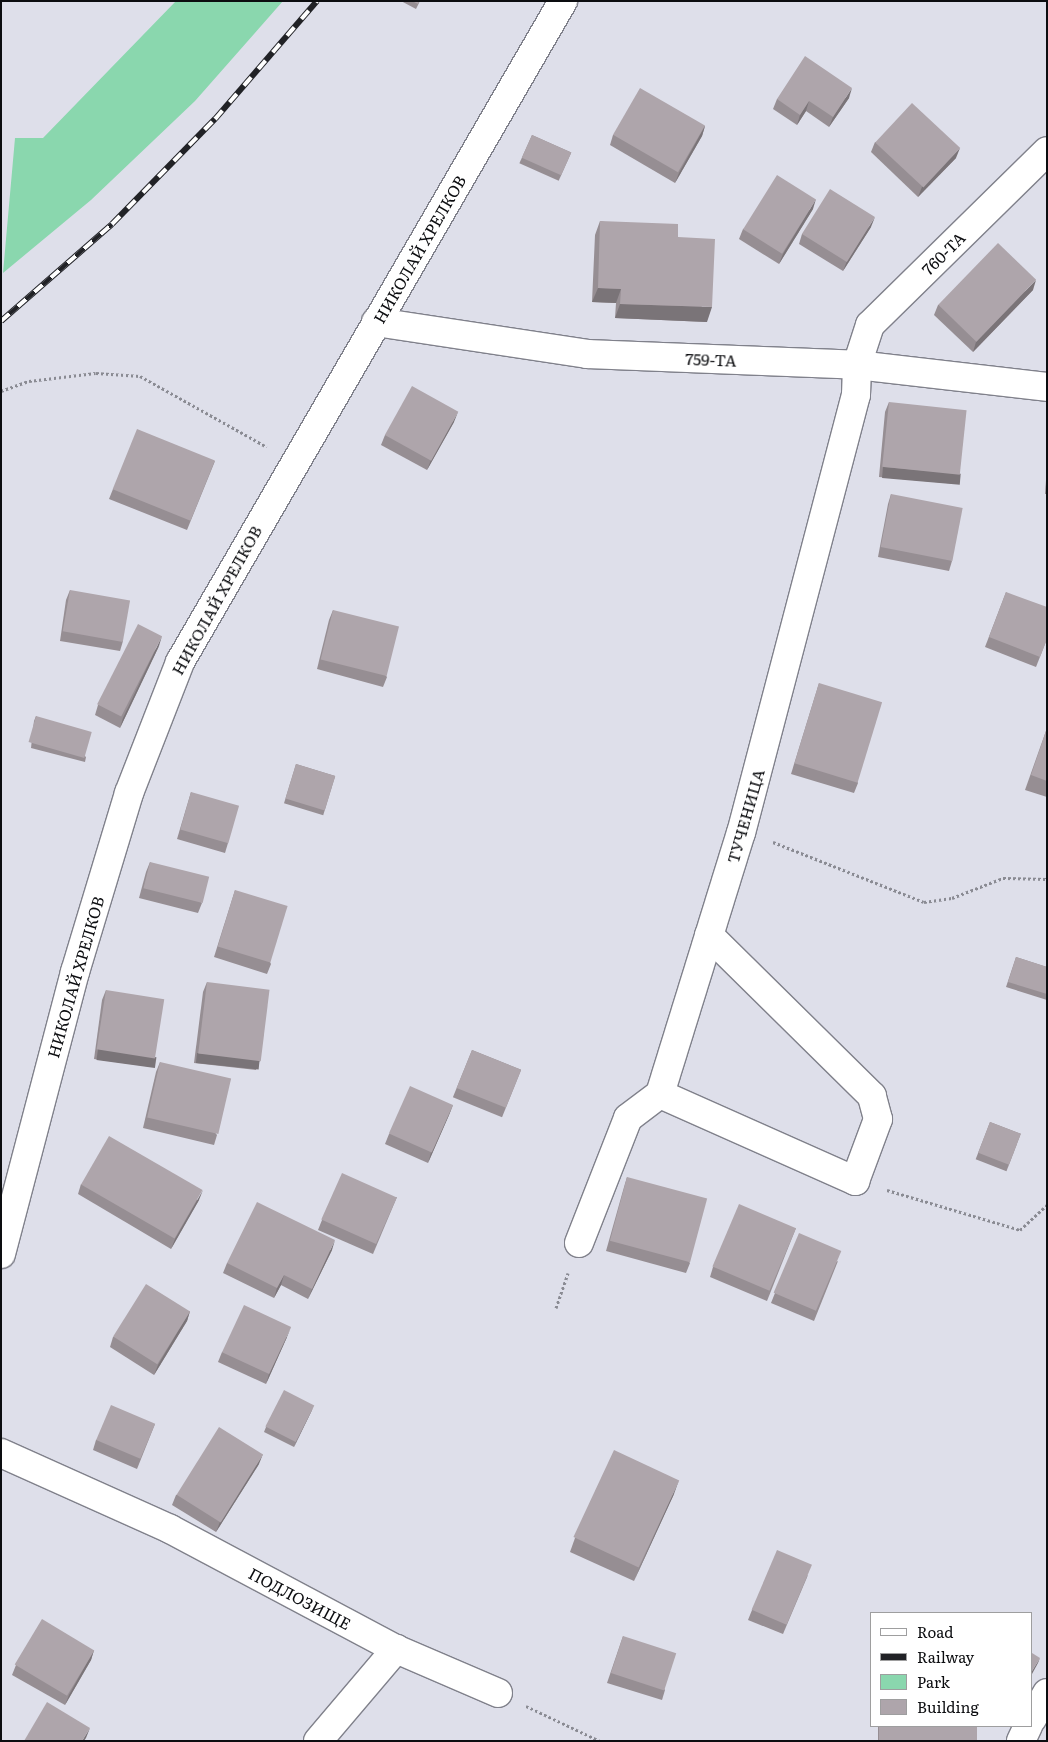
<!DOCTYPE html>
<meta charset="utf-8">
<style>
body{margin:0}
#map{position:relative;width:1048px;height:1742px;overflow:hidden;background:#dedfea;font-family:Literata,serif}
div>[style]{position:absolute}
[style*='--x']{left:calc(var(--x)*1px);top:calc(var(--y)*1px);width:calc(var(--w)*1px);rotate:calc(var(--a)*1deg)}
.green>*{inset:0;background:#8ad7ae}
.path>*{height:3px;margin-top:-1.5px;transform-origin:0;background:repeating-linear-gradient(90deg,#8a8b93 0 2.5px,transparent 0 5px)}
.roads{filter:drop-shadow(1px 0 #80818b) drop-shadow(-1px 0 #80818b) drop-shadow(0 1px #80818b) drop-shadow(0 -1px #80818b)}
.minor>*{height:28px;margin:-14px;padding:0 14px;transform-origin:14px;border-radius:14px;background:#fff}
.rail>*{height:5.5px;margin-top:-2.75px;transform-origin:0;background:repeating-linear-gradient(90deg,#fff 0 11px,#212226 0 22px);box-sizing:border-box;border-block:1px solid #212226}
.wall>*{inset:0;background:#968e93;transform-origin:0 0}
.shaded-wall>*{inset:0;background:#7a7478;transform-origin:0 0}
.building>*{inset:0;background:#aea5ab;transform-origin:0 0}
span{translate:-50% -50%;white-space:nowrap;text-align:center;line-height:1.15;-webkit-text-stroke:4.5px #fff;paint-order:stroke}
.street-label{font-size:16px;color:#0c0d10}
.frame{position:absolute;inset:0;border:2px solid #0c0d10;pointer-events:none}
.legend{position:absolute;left:870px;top:1612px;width:162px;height:115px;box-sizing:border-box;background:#fff;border:1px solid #9e9e9f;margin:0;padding:6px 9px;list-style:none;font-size:15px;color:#0c0d10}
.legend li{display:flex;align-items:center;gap:10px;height:25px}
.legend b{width:25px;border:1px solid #9e9e9f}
</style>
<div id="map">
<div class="green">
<i style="clip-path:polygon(176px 1px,283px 1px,195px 101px,91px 200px,3px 273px,15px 138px,43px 138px)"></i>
</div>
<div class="path">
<i style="--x:1;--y:391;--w:30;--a:-20"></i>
<i style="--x:29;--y:381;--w:67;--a:-6.8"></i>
<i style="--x:96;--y:373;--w:44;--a:3.9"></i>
<i style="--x:140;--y:376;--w:145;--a:29.2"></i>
<i style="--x:773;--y:842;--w:162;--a:21.7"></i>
<i style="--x:924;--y:902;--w:28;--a:-8"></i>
<i style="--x:952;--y:898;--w:55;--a:-21.4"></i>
<i style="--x:1003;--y:878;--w:44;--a:1.3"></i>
<i style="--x:887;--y:1190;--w:139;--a:16.7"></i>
<i style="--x:1020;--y:1230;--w:37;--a:-43"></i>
<i style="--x:556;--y:1308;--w:37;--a:-71"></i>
<i style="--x:526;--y:1706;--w:82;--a:25.3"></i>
</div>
<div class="roads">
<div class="minor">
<i style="--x:376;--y:322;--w:213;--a:8.6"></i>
<i style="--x:587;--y:354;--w:270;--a:2.3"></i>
<i style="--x:857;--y:365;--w:191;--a:6.6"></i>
<i style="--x:660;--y:1094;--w:214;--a:24"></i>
<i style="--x:855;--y:1181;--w:66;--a:-69.6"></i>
<i style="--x:878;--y:1119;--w:24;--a:-105"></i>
<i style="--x:872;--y:1096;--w:229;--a:-135.4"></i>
<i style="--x:579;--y:1243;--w:134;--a:-68.6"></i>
<i style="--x:628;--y:1118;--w:40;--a:-37"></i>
<i style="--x:660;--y:1094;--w:273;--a:-72.8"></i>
<i style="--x:741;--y:833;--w:453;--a:-75.3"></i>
<i style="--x:856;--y:395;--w:30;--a:-88"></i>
<i style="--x:857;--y:365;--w:42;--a:-72"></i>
<i style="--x:870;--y:325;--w:248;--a:-44.5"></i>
<i style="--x:1;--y:1254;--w:292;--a:-75.3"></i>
<i style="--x:75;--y:972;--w:187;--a:-73.2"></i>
<i style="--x:129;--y:793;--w:141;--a:-68.7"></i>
<i style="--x:180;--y:662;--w:764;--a:-59.91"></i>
<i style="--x:1;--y:1453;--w:185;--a:24.2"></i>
<i style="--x:170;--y:1529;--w:256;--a:28"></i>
<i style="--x:396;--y:1649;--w:111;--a:23.3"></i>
<i style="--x:1032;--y:1719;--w:30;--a:-60"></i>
<i style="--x:318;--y:1741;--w:121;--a:-49.7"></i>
<i style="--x:1021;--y:1741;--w:17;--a:-65"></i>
</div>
</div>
<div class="rail">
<i style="--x:1;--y:321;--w:147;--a:-41.1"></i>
<i style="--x:112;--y:224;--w:147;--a:-45.6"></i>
<i style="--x:215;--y:119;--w:156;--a:-49.2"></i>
</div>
<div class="wall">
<i style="clip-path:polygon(401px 1px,420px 1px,416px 9px)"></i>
<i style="clip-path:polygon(849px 98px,829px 127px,806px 111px,797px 125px,773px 109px,777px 99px)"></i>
<i style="clip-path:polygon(705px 126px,702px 136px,675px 183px,610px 145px,613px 135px)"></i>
<i style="left:532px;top:135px;width:43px;height:31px;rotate:24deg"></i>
<i style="clip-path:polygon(875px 142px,956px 158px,918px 197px,871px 152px)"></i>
<i style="clip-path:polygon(813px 209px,779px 264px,739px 239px,743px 229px)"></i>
<i style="clip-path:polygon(600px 221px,678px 237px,707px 322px,615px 318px,616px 303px,592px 302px,595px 235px)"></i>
<i style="clip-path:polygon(871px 227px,843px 271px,799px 244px,802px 234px)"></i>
<i style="clip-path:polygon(1033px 290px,973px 352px,934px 315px,938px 305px)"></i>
<i style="clip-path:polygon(889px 402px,957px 484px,879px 477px,885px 412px)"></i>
<i style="clip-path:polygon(454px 422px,427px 470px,381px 445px,385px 435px)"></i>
<i style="clip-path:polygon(215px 461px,187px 530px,109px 499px,113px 489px)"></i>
<i style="clip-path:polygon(1047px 467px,1047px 494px,1045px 494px)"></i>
<i style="clip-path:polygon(891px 494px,952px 561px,949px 571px,878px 557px,888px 504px)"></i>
<i style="clip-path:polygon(70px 590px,123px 641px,120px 651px,60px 641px,66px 600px)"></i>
<i style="clip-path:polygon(1006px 592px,1047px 639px,1036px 667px,985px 647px)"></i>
<i style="clip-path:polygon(333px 610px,387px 677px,383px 687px,317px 669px,329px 620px)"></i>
<i style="clip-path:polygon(159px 646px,120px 728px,95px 715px,98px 705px)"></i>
<i style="clip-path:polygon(819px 683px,858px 783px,854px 793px,791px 774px)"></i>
<i style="clip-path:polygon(36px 716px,86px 757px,85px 762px,31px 748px,34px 721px)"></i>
<i style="clip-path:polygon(1047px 728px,1047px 797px,1025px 790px)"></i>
<i style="left:296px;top:764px;width:41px;height:41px;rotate:17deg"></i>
<i style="clip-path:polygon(191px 792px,228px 843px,225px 853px,177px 839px)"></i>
<i style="clip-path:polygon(150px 862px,202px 903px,198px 913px,139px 898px,146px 872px)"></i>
<i style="clip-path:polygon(235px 890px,271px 964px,267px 974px,214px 957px)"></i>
<i style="clip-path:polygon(1016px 957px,1047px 967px,1047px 1000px,1006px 987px)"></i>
<i style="clip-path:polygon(207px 982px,260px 1060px,256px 1070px,194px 1063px,203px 992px)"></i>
<i style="clip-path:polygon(106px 990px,152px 1067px,94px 1059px,102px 1000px)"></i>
<i style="left:472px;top:1050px;width:53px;height:51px;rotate:22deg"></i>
<i style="clip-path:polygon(160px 1062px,217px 1135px,214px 1145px,143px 1128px,156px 1072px)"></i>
<i style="clip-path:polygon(453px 1105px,449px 1115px,428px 1163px,385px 1144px,389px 1134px)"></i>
<i style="left:990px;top:1122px;width:33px;height:40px;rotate:21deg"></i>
<i style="clip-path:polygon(627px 1177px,690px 1263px,686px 1273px,606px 1251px,624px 1187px)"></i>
<i style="clip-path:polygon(81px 1184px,199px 1200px,171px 1249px,78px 1194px)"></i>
<i style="clip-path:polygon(397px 1197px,373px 1254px,318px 1230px,322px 1220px)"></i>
<i style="clip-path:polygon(796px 1228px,767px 1301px,710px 1277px,713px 1267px)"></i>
<i style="clip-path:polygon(332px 1250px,308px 1299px,281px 1285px,274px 1298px,223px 1273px,227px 1263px)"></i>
<i style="clip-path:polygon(838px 1261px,814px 1321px,771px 1303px,775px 1293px)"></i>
<i style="clip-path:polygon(190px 1311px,187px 1321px,154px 1375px,110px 1347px,113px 1337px)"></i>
<i style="clip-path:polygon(287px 1337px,266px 1384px,218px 1362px,222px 1352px)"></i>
<i style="clip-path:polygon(312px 1410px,294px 1447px,264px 1432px,266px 1427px)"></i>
<i style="clip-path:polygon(155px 1424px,137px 1469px,93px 1450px,96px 1440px)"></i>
<i style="clip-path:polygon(259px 1464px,216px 1532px,172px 1505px,176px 1495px)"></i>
<i style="clip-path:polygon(674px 1494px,634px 1581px,570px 1552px,575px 1538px)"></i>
<i style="clip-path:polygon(808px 1575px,783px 1634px,748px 1620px,752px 1610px)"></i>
<i style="clip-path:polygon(623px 1636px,665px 1690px,662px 1700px,607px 1683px)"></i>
<i style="clip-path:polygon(94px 1650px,91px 1660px,65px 1705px,12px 1675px,16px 1665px)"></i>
<i style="left:878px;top:1726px;width:99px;height:16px"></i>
</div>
<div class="shaded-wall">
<i style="clip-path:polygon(852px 88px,849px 98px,829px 127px,833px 117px)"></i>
<i style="clip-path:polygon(809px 101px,806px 111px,797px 125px,800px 115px)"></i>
<i style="clip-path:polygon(705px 126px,702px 136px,675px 183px,679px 173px)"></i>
<i style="clip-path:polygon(960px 148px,956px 158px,918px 197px,922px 187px)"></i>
<i style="clip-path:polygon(816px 199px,813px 209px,779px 264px,783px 254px)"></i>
<i style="clip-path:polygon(875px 217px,871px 227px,843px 271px,847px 261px)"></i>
<i style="clip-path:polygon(1036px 280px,1033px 290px,973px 352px,976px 342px)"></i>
<i style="clip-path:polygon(598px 288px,621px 289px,616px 303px,592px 302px)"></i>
<i style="clip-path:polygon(620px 304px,712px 307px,707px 322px,615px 318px)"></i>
<i style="clip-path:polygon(458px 412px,454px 422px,427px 470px,431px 460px)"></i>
<i style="left:883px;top:467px;width:78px;height:11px;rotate:5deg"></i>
<i style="clip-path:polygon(162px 636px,159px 646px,120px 728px,123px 718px)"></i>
<i style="left:98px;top:1049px;width:59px;height:11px;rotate:8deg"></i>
<i style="left:197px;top:1053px;width:63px;height:10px;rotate:6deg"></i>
<i style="clip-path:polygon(453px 1105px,449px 1115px,428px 1163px,431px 1153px)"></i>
<i style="clip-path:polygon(203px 1190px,199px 1200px,171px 1249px,175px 1239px)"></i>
<i style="clip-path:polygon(335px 1240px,332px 1250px,308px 1299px,312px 1289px)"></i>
<i style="clip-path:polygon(284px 1275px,281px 1285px,274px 1298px,277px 1288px)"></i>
<i style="clip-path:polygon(190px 1311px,187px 1321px,154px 1375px,158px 1365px)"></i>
<i style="clip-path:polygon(291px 1327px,287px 1337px,266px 1384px,269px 1374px)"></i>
<i style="clip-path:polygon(314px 1405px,312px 1410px,294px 1447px,296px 1442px)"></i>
<i style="clip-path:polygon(263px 1454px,259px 1464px,216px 1532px,220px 1522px)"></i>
<i style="clip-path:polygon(679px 1480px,674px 1494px,634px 1581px,640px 1567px)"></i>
<i style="clip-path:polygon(94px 1650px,91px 1660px,65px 1705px,69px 1695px)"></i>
<i style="clip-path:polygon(1040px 1658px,1038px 1663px,1032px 1674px,1032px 1671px)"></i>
<i style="clip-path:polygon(90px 1728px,86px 1738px,84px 1741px,82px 1741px)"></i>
</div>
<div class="building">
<i style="clip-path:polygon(412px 1px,419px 1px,418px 4px)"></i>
<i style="clip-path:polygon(805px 56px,852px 88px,833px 117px,809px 101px,800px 115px,777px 99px)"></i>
<i style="left:640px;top:88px;width:75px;height:54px;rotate:30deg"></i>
<i style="left:912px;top:103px;width:66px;height:54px;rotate:43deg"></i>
<i style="left:532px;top:135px;width:43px;height:25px;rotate:24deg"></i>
<i style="left:777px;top:175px;width:46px;height:64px;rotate:32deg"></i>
<i style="left:830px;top:189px;width:53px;height:53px;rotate:32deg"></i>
<i style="clip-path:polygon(600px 221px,678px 224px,678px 237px,715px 239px,712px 307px,620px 304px,621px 289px,598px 288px)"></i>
<i style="left:998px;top:243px;width:53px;height:86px;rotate:44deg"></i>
<i style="left:412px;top:386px;width:53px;height:56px;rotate:29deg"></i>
<i style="left:889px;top:402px;width:78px;height:65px;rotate:6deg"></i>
<i style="left:137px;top:429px;width:84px;height:65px;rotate:22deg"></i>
<i style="left:891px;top:494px;width:73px;height:54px;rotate:11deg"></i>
<i style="left:70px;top:590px;width:61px;height:42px;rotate:10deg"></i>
<i style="clip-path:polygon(1006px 592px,1047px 607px,1047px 639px,1040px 657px,989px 637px)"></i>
<i style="left:333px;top:610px;width:68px;height:51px;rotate:14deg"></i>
<i style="left:138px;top:624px;width:27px;height:90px;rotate:27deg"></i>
<i style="left:819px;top:683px;width:66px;height:84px;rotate:17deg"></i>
<i style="left:36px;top:716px;width:58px;height:27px;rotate:16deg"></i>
<i style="clip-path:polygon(1047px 728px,1047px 781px,1031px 775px)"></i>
<i style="left:296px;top:764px;width:41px;height:36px;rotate:17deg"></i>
<i style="left:191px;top:792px;width:50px;height:39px;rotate:16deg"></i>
<i style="left:150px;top:862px;width:61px;height:27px;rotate:14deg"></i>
<i style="left:235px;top:890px;width:55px;height:59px;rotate:17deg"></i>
<i style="clip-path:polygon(1016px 957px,1047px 967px,1047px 994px,1008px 982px)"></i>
<i style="left:207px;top:982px;width:63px;height:72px;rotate:7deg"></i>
<i style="left:106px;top:990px;width:59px;height:60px;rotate:9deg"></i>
<i style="left:472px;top:1050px;width:53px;height:41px;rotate:22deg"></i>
<i style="left:160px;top:1062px;width:73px;height:57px;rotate:13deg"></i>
<i style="left:410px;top:1086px;width:47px;height:52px;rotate:24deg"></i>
<i style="left:990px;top:1122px;width:33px;height:33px;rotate:21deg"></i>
<i style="left:109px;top:1136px;width:108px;height:56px;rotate:30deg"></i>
<i style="left:342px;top:1173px;width:60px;height:51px;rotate:24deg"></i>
<i style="left:627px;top:1177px;width:83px;height:66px;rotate:15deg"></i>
<i style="clip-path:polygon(257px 1202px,335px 1240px,312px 1289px,284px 1275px,277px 1288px,227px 1263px)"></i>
<i style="left:739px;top:1204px;width:62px;height:68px;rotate:23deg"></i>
<i style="left:799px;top:1233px;width:46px;height:65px;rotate:23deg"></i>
<i style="left:146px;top:1284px;width:52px;height:62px;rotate:32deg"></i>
<i style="left:244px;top:1305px;width:52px;height:52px;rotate:25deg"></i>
<i style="left:284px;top:1390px;width:34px;height:41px;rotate:27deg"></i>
<i style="left:111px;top:1405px;width:48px;height:38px;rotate:23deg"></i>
<i style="left:219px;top:1427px;width:52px;height:80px;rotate:32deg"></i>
<i style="left:614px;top:1450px;width:72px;height:96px;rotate:25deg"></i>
<i style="left:777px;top:1550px;width:38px;height:65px;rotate:23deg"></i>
<i style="left:42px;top:1619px;width:61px;height:53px;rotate:31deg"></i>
<i style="left:623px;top:1636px;width:56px;height:39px;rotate:18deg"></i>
<i style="clip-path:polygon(1032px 1653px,1040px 1658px,1032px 1671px)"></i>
<i style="clip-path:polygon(47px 1702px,90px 1728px,82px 1741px,24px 1741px)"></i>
<i style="left:879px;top:1726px;width:98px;height:16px"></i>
</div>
<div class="street-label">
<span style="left:419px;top:249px;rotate:-60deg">НИКОЛАЙ ХРЕЛКОВ</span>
<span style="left:943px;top:253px;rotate:-45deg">760-ТА</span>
<span style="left:711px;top:359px;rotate:2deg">759-ТА</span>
<span style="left:216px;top:600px;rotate:-61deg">НИКОЛАЙ ХРЕЛКОВ</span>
<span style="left:745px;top:816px;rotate:-74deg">ТУЧЕНИЦА</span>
<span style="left:75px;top:977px;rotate:-74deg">НИКОЛАЙ ХРЕЛКОВ</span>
<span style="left:300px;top:1598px;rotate:28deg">ПОДЛОЗИЩЕ</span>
</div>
<div class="frame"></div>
<ul class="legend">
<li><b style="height:6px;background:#fff"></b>Road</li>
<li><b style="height:6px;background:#212226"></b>Railway</li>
<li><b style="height:14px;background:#8ad7ae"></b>Park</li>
<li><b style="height:14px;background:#aea5ab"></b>Building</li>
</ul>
</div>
